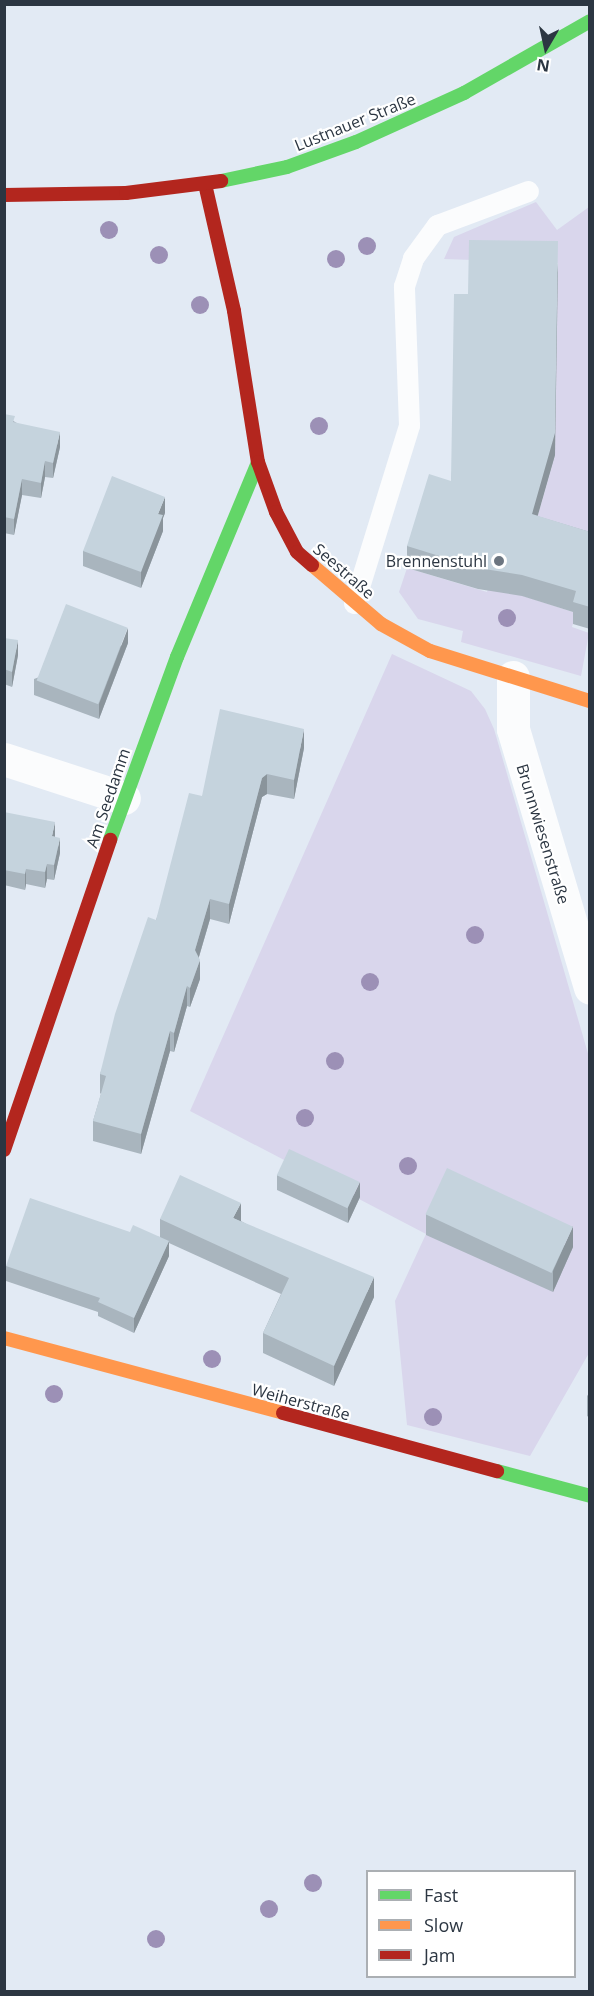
<!DOCTYPE html>
<meta charset="utf-8">
<style>
body{margin:0}
#map{position:relative;width:594px;height:1996px;overflow:hidden;background:#e2eaf4;font-family:"Open Sans",sans-serif}
div>[style]{position:absolute}
[style*='--x']{left:calc(var(--x)*1px);top:calc(var(--y)*1px);width:calc(var(--w)*1px);rotate:calc(var(--a)*1deg)}
.green>*{inset:0;background:#d9d6ec}
.lane>*{height:21px;margin:-10.5px;padding:0 10.5px;transform-origin:10.5px;border-radius:10.5px;background:#fbfcfd}
.street>*{height:33px;margin:-16.5px;padding:0 16.5px;transform-origin:16.5px;border-radius:16.5px;background:#fbfcfd}
.fast>*{height:14px;margin:-7px;padding:0 7px;transform-origin:7px;border-radius:7px;background:#63d668}
.slow>*{height:14px;margin:-7px;padding:0 7px;transform-origin:7px;border-radius:7px;background:#ff974d}
.jam>*{height:14px;margin:-7px;padding:0 7px;transform-origin:7px;border-radius:7px;background:#b3261e}
.trees>*{width:18px;height:18px;margin:-9px;border-radius:50%;background:#9c90b6}
.wall>*{inset:0;background:#a9b5be}
.shaded-wall>*{inset:0;background:#8a949b}
.building>*{inset:0;background:#c5d3dd;transform-origin:0 0}
.dots>*{width:16px;height:16px;translate:-50% -50%;box-sizing:border-box;border:3px solid #fff;border-radius:50%}
span{translate:-50% -50%;white-space:nowrap;text-align:center;line-height:1.15;-webkit-text-stroke:4.5px #fff;paint-order:stroke}
.street-label{font-size:16px;color:#2c3642}
.poi-label{font-size:16px;color:#2c3642}
.right{translate:-100% -50%;text-align:right}
.frame{position:absolute;inset:0;border:6px solid #2c3642;pointer-events:none}
.legend{position:absolute;left:366px;top:1870px;width:210px;height:108px;box-sizing:border-box;background:#fff;border:2px solid #abafb3;margin:0;padding:8px 10px;list-style:none;font-size:18px;color:#2c3642}
.legend li{display:flex;align-items:center;gap:12px;height:30px}
.legend b{width:30px;border:2px solid #abafb3}
.north{position:absolute;left:516px;top:18px;width:60px;height:60px;-webkit-text-stroke:4px #fff;paint-order:stroke;rotate:189deg;font-size:16px;font-weight:700;line-height:24px;text-align:center;color:#2c3642}
.north::after{content:'';display:block;margin:auto;width:21px;height:27px;background:#2c3642;clip-path:polygon(50% 0,100% 100%,50% 72%,0 100%)}
</style>
<div id="map">
<div class="green">
<i style="clip-path:polygon(536px 202px,557px 230px,589px 207px,589px 553px,532px 536px,555px 455px,558px 263px,444px 259px,454px 237px)"></i>
<i style="clip-path:polygon(407px 568px,487px 592px,489px 585px,576px 613px,572px 627px,589px 633px,581px 676px,461px 642px,463px 631px,418px 619px,399px 592px)"></i>
<i style="clip-path:polygon(392px 654px,471px 691px,485px 709px,494px 729px,589px 1057px,589px 1353px,530px 1456px,407px 1425px,395px 1301px,426px 1234px,190px 1111px)"></i>
</div>
<div class="lane">
<i style="--x:354;--y:603;--w:186;--a:-72.8"></i>
<i style="--x:409;--y:425;--w:139;--a:-92.1"></i>
<i style="--x:404;--y:286;--w:29;--a:-72"></i>
<i style="--x:413;--y:258;--w:41;--a:-54"></i>
<i style="--x:437;--y:225;--w:97;--a:-20.5"></i>
</div>
<div class="street">
<i style="--x:513;--y:677;--w:52;--a:90"></i>
<i style="--x:513;--y:729;--w:270;--a:73.4"></i>
<i style="--x:4;--y:759;--w:126;--a:18"></i>
</div>
<div class="fast">
<i style="--x:221;--y:181;--w:67;--a:-12"></i>
<i style="--x:287;--y:167;--w:73;--a:-19.9"></i>
<i style="--x:356;--y:142;--w:119;--a:-24.4"></i>
<i style="--x:464;--y:93;--w:145;--a:-29.7"></i>
<i style="--x:110;--y:840;--w:195;--a:-69.9"></i>
<i style="--x:177;--y:657;--w:211;--a:-67.4"></i>
<i style="--x:497;--y:1471;--w:96;--a:15"></i>
</div>
<div class="slow">
<i style="--x:312;--y:565;--w:91;--a:40.5"></i>
<i style="--x:381;--y:624;--w:56;--a:28.9"></i>
<i style="--x:430;--y:651;--w:168;--a:17.4"></i>
<i style="--x:4;--y:1338;--w:289;--a:15"></i>
</div>
<div class="jam">
<i style="--x:205;--y:184;--w:130;--a:77.1"></i>
<i style="--x:234;--y:311;--w:153;--a:81"></i>
<i style="--x:258;--y:462;--w:53;--a:70.2"></i>
<i style="--x:276;--y:512;--w:45;--a:62.3"></i>
<i style="--x:297;--y:552;--w:20;--a:41"></i>
<i style="--x:4;--y:195;--w:122;--a:-0.9"></i>
<i style="--x:126;--y:193;--w:96;--a:-7.2"></i>
<i style="--x:4;--y:1150;--w:328;--a:-71.1"></i>
<i style="--x:283;--y:1413;--w:222;--a:15.2"></i>
</div>
<div class="trees">
<i style="left:109px;top:230px"></i>
<i style="left:367px;top:246px"></i>
<i style="left:159px;top:255px"></i>
<i style="left:336px;top:259px"></i>
<i style="left:200px;top:305px"></i>
<i style="left:319px;top:426px"></i>
<i style="left:507px;top:618px"></i>
<i style="left:475px;top:935px"></i>
<i style="left:370px;top:982px"></i>
<i style="left:335px;top:1061px"></i>
<i style="left:305px;top:1118px"></i>
<i style="left:408px;top:1166px"></i>
<i style="left:212px;top:1359px"></i>
<i style="left:54px;top:1394px"></i>
<i style="left:433px;top:1417px"></i>
<i style="left:313px;top:1883px"></i>
<i style="left:269px;top:1909px"></i>
<i style="left:156px;top:1939px"></i>
</div>
<div class="wall">
<i style="clip-path:polygon(468px 294px,555px 455px,537px 516px,590px 532px,590px 629px,573px 624px,573px 612px,522px 596px,478px 589px,407px 568px,407px 546px,451px 481px)"></i>
<i style="clip-path:polygon(4px 414px,15px 422px,60px 447px,53px 478px,45px 477px,41px 498px,22px 495px,14px 535px,4px 533px)"></i>
<i style="clip-path:polygon(165px 513px,163px 518px,163px 531px,141px 588px,83px 566px,83px 551px)"></i>
<i style="clip-path:polygon(4px 638px,18px 655px,12px 687px,4px 684px)"></i>
<i style="clip-path:polygon(128px 643px,99px 719px,34px 695px,34px 679px)"></i>
<i style="clip-path:polygon(304px 748px,294px 799px,267px 794px,262px 797px,229px 924px,210px 919px,199px 957px,200px 979px,190px 1007px,187px 1006px,174px 1052px,170px 1051px,141px 1154px,93px 1141px,93px 1121px,101px 1094px,100px 1093px,100px 1074px,156px 920px,202px 796px)"></i>
<i style="clip-path:polygon(4px 812px,55px 837px,60px 853px,54px 880px,47px 879px,45px 888px,26px 884px,25px 890px,4px 885px)"></i>
<i style="clip-path:polygon(277px 1175px,360px 1197px,348px 1223px,277px 1190px)"></i>
<i style="clip-path:polygon(426px 1214px,573px 1247px,553px 1292px,426px 1235px)"></i>
<i style="clip-path:polygon(160px 1219px,241px 1221px,374px 1297px,334px 1386px,263px 1353px,263px 1333px,281px 1294px,169px 1243px,169px 1256px,134px 1333px,98px 1316px,98px 1312px,6px 1281px,6px 1266px,130px 1232px,160px 1237px)"></i>
<i style="clip-path:polygon(590px 1392px,590px 1418px,587px 1416px,587px 1396px)"></i>
</div>
<div class="shaded-wall">
<i style="clip-path:polygon(558px 263px,555px 455px,532px 536px,532px 514px)"></i>
<i style="clip-path:polygon(60px 432px,60px 447px,53px 478px,53px 463px)"></i>
<i style="clip-path:polygon(45px 461px,45px 477px,41px 498px,41px 483px)"></i>
<i style="clip-path:polygon(22px 479px,22px 495px,14px 535px,14px 519px)"></i>
<i style="clip-path:polygon(165px 497px,165px 513px,163px 518px,163px 531px,141px 588px,141px 572px,158px 514px)"></i>
<i style="clip-path:polygon(128px 628px,128px 643px,99px 719px,99px 704px)"></i>
<i style="clip-path:polygon(18px 640px,18px 655px,12px 687px,12px 672px)"></i>
<i style="clip-path:polygon(304px 729px,304px 748px,294px 799px,294px 780px)"></i>
<i style="clip-path:polygon(267px 774px,267px 794px,262px 797px,229px 924px,229px 904px,262px 778px)"></i>
<i style="clip-path:polygon(55px 822px,55px 837px,52px 836px)"></i>
<i style="clip-path:polygon(60px 838px,60px 853px,54px 880px,54px 865px)"></i>
<i style="clip-path:polygon(47px 864px,47px 879px,45px 888px,45px 872px)"></i>
<i style="clip-path:polygon(26px 869px,26px 884px,25px 890px,25px 874px)"></i>
<i style="clip-path:polygon(210px 899px,210px 919px,195px 970px,195px 950px)"></i>
<i style="clip-path:polygon(200px 960px,200px 979px,190px 1007px,190px 988px)"></i>
<i style="clip-path:polygon(187px 986px,187px 1006px,174px 1052px,174px 1033px)"></i>
<i style="clip-path:polygon(170px 1031px,170px 1051px,141px 1154px,141px 1134px)"></i>
<i style="clip-path:polygon(360px 1182px,360px 1197px,348px 1223px,348px 1207px)"></i>
<i style="clip-path:polygon(241px 1203px,241px 1222px,233px 1218px)"></i>
<i style="clip-path:polygon(573px 1226px,573px 1247px,553px 1292px,553px 1271px)"></i>
<i style="clip-path:polygon(169px 1241px,169px 1256px,134px 1333px,134px 1318px)"></i>
<i style="clip-path:polygon(374px 1277px,374px 1297px,334px 1386px,334px 1366px)"></i>
</div>
<div class="building">
<i style="clip-path:polygon(469px 240px,558px 241px,555px 433px,532px 514px,590px 532px,590px 607px,573px 602px,576px 591px,522px 575px,478px 568px,407px 546px,429px 474px,451px 481px,454px 294px,468px 294px)"></i>
<i style="clip-path:polygon(4px 414px,15px 416px,13px 422px,60px 432px,53px 463px,45px 461px,41px 483px,22px 479px,14px 519px,4px 517px)"></i>
<i style="clip-path:polygon(112px 476px,165px 497px,158px 514px,163px 515px,141px 572px,83px 551px)"></i>
<i style="left:66px;top:604px;width:66px;height:82px;rotate:21deg"></i>
<i style="clip-path:polygon(4px 638px,18px 640px,12px 672px,4px 669px)"></i>
<i style="clip-path:polygon(220px 709px,304px 729px,294px 780px,267px 774px,262px 778px,229px 904px,210px 899px,195px 950px,200px 960px,190px 988px,187px 986px,174px 1033px,170px 1031px,141px 1134px,93px 1121px,106px 1076px,100px 1074px,115px 1014px,148px 917px,156px 920px,189px 793px,202px 796px)"></i>
<i style="clip-path:polygon(4px 812px,55px 822px,52px 836px,60px 838px,54px 865px,47px 864px,45px 872px,26px 869px,25px 874px,4px 870px)"></i>
<i style="left:289px;top:1149px;width:78px;height:29px;rotate:25deg"></i>
<i style="left:447px;top:1168px;width:139px;height:51px;rotate:25deg"></i>
<i style="clip-path:polygon(180px 1175px,241px 1203px,233px 1218px,374px 1277px,334px 1366px,263px 1333px,289px 1278px,160px 1219px)"></i>
<i style="clip-path:polygon(30px 1198px,130px 1232px,133px 1225px,169px 1241px,134px 1318px,98px 1302px,100px 1298px,6px 1266px)"></i>
</div>
<div class="dots">
<i style="left:499px;top:561px;background:#6c7580"></i>
</div>
<div class="street-label">
<span style="left:355px;top:122px;rotate:-22deg">Lustnauer Straße</span>
<span style="left:344px;top:571px;rotate:41deg">Seestraße</span>
<span style="left:108px;top:798px;rotate:-71deg">Am Seedamm</span>
<span style="left:543px;top:834px;rotate:73deg">Brunnwiesenstraße</span>
<span style="left:301px;top:1402px;rotate:15deg">Weiherstraße</span>
</div>
<div class="poi-label">
<span class="right" style="left:487px;top:561px">Brennenstuhl</span>
</div>
<div class="frame"></div>
<ul class="legend">
<li><b style="height:8px;background:#63d668"></b>Fast</li>
<li><b style="height:8px;background:#ff974d"></b>Slow</li>
<li><b style="height:8px;background:#b3261e"></b>Jam</li>
</ul>
<div class="north">N</div>
</div>
